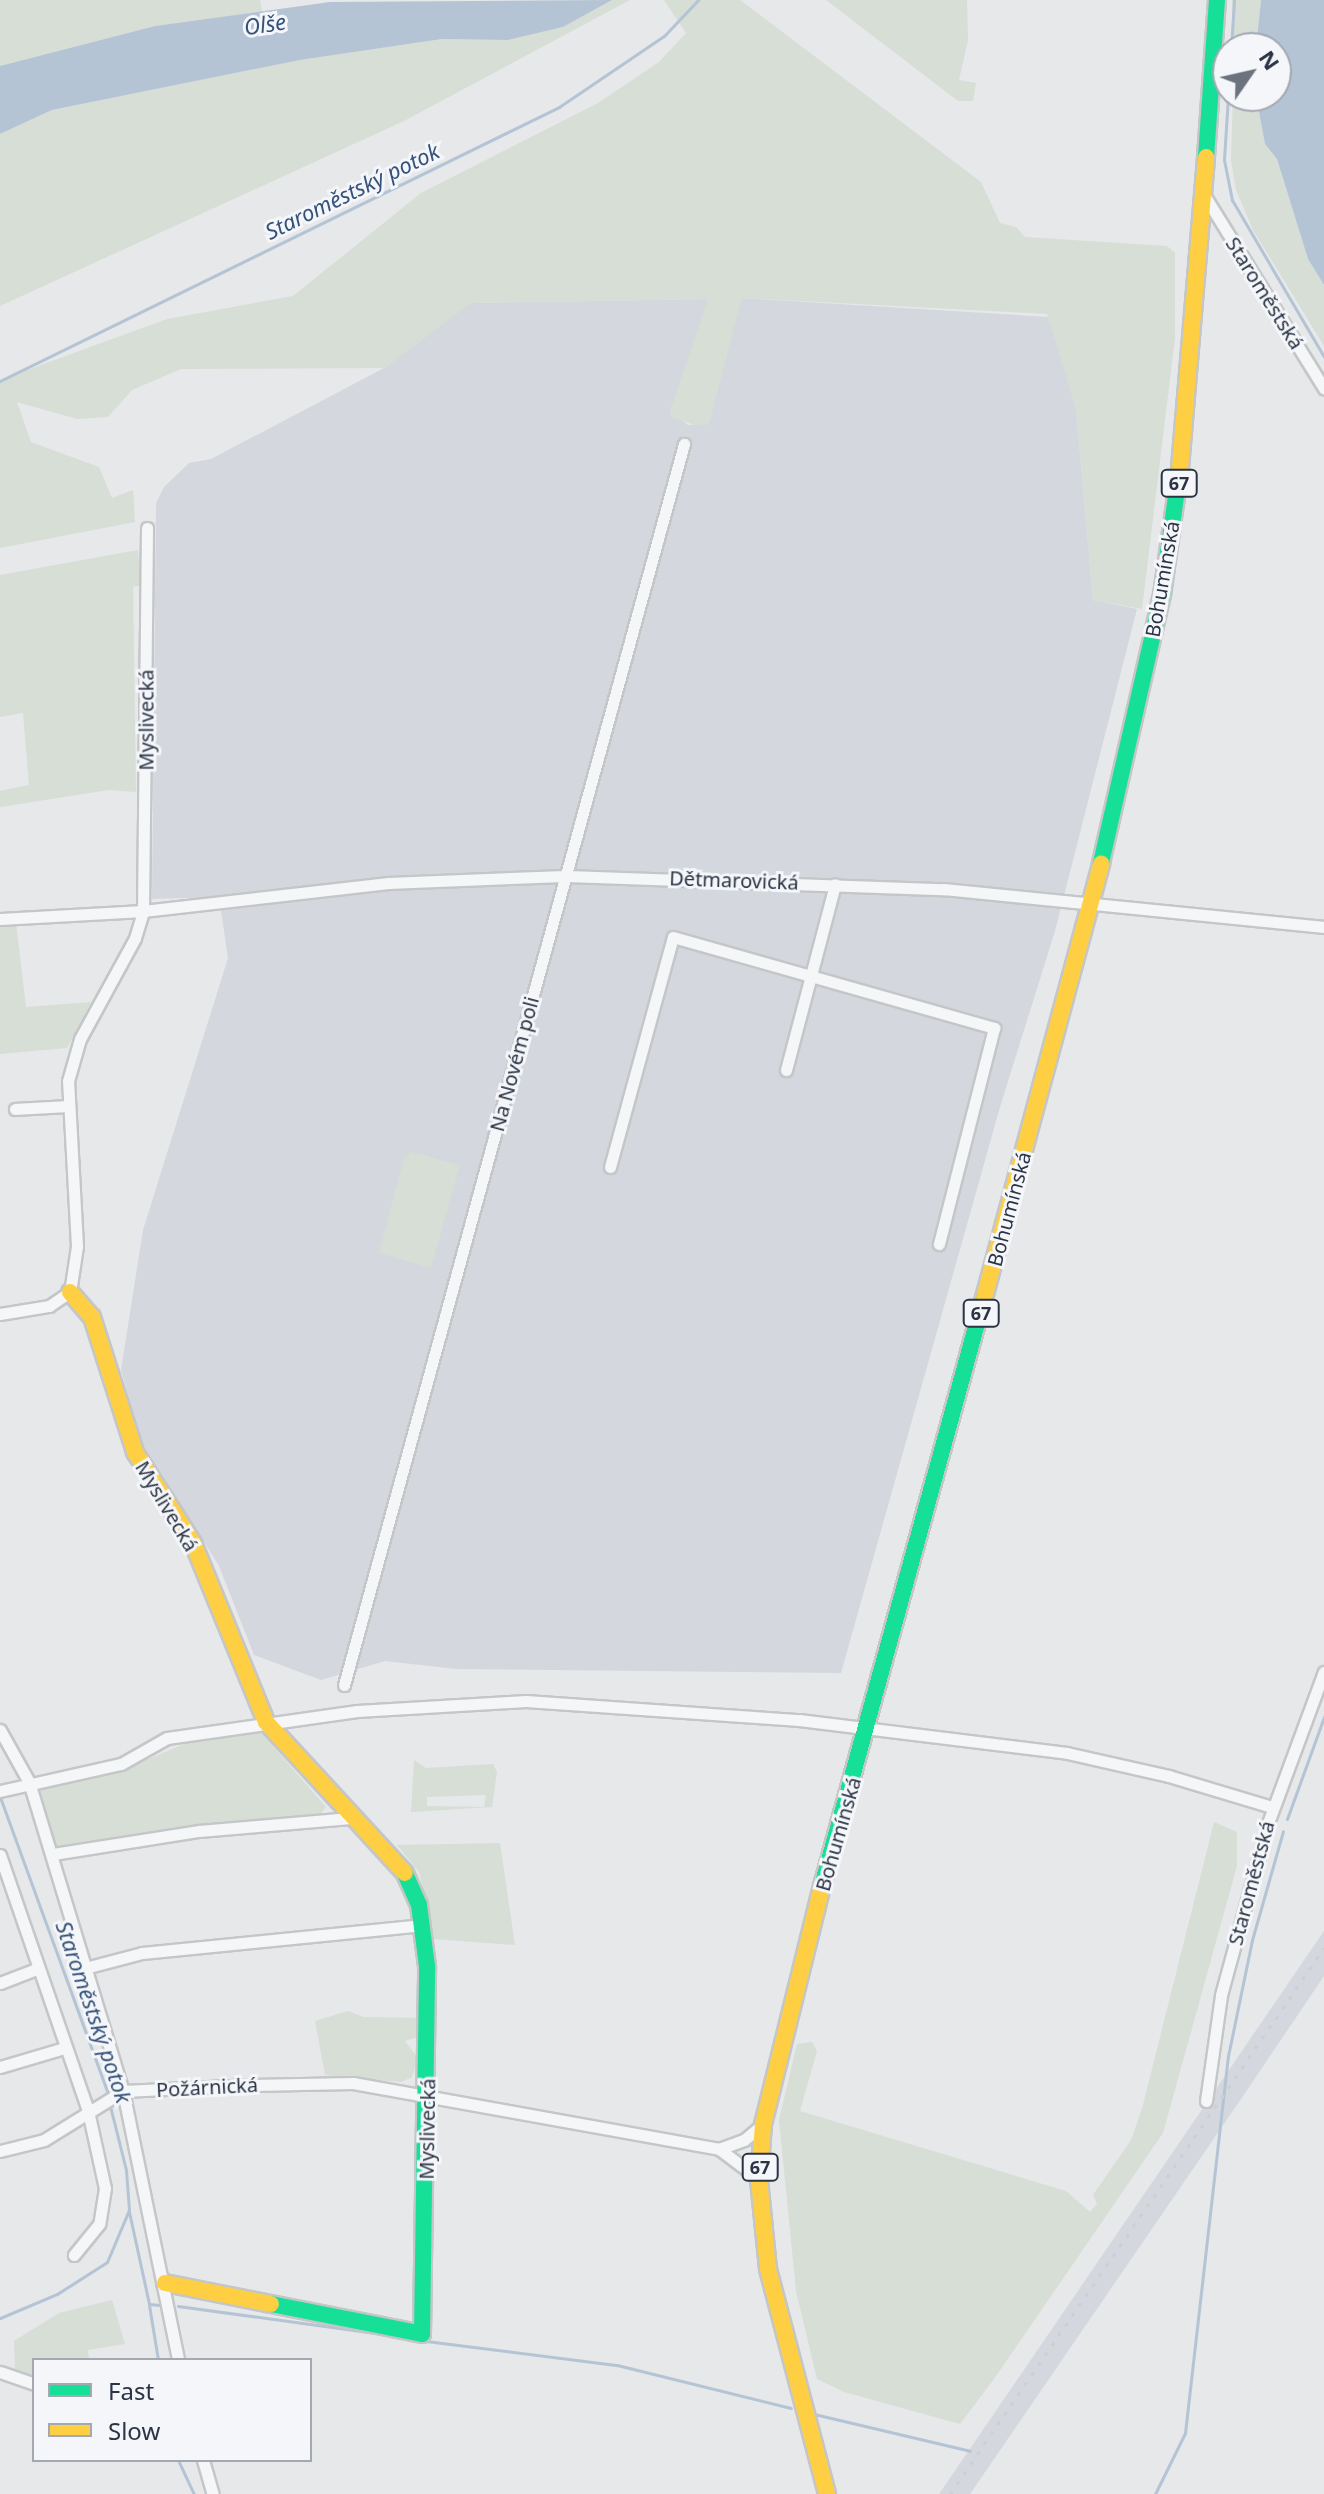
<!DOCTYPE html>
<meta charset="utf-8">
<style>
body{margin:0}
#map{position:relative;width:1324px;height:2494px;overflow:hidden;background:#e6e8ea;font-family:"Noto Sans",sans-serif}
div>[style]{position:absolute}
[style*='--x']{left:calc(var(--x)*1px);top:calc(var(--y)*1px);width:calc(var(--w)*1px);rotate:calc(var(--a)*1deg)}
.built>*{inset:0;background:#d4d7dd}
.green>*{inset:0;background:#d6ded6}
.water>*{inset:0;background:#b4c4d5}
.stream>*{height:3px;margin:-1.5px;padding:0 1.5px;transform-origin:1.5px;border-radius:1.5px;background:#b4c4d5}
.roads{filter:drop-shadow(2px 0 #c4c6c8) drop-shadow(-2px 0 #c4c6c8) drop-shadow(0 2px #c4c6c8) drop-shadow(0 -2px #c4c6c8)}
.street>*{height:11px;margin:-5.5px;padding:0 5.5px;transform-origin:5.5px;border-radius:5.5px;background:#f5f6f7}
.fast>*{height:16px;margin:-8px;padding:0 8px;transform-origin:8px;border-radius:8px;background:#16e098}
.slow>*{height:16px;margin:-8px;padding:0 8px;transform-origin:8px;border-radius:8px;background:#ffcf43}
.rail>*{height:3px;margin-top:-1.5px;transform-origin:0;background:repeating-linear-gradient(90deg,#cecfd2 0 4px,transparent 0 12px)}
span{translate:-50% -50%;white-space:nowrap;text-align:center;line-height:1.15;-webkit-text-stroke:6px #f4f6f9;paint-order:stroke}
.shield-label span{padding:2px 6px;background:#f4f6f9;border:2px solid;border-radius:6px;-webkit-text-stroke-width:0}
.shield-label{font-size:18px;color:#2b3445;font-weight:700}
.street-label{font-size:20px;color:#2b3445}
.water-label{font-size:22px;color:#34527a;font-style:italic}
.legend{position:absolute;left:32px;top:2358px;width:280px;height:104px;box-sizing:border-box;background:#f4f6f9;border:2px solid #a4a8b1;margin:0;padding:10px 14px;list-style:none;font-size:24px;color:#2b3445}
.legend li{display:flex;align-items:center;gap:16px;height:40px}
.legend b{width:40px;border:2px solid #a4a8b1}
.north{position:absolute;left:1212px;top:32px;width:80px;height:80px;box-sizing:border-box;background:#f4f6f9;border:2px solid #a4a8b1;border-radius:50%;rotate:56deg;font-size:22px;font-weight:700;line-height:32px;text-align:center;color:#2b3445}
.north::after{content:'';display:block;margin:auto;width:28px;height:36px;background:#6c737f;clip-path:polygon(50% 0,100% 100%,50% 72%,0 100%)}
</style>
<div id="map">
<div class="built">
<i style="clip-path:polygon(741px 298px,1049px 317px,1076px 408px,1093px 600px,1137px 609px,1055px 931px,1000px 1107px,841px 1673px,456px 1669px,385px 1661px,321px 1680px,254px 1655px,219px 1566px,140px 1439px,121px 1370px,143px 1230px,228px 958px,219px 897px,152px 899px,156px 503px,164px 487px,189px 463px,211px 459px,384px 368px,470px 303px,710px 299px,670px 412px,688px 425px,709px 423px)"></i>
<i style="clip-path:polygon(1324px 1931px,1324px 1976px,1241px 2099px,970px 2494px,939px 2494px)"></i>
</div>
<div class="green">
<i style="clip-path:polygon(0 0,260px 0,262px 12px,155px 26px,0 66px)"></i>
<i style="clip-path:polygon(612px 0,630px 0,404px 121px,0 306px,0 134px,52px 110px,300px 60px,442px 39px,508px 40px,563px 27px)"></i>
<i style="clip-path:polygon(664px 0,740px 0,981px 182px,1000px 223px,1016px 227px,1025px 237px,1167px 246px,1175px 253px,1175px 338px,1142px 609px,1093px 600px,1076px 408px,1047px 314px,742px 298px,709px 424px,698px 426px,672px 418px,670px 412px,708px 299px,471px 303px,384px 368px,181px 369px,132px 390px,108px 417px,77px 419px,17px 402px,31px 442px,99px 467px,112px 498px,133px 490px,135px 522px,0 548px,0 380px,167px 319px,293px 296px,421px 193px,598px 103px,659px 62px,686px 33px)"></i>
<i style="clip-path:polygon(826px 0,967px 0,968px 40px,959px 80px,976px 83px,973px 101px,958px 101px)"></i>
<i style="clip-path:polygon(1232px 0,1261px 0,1256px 48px,1233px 48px)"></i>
<i style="clip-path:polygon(1233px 96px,1256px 96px,1265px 144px,1277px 159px,1308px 259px,1324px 285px,1324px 346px,1253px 230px,1236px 190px,1231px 160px)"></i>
<i style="clip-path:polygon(138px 550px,141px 585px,133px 587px,136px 792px,109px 790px,0 807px,0 791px,29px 785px,23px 713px,0 717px,0 575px)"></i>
<i style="clip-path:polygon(16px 923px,26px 1007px,91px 1002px,67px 1048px,0 1054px,0 925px)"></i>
<i style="clip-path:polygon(412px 1152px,460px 1165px,431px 1268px,379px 1253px,404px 1158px)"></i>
<i style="clip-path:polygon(261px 1732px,326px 1807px,319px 1816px,57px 1849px,39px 1786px,129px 1767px,189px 1742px)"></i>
<i style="clip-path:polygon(evenodd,414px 1760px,426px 1768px,493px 1764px,497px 1772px,492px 1807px,411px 1812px,414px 1760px,486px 1795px,484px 1807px,427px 1806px,427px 1797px,486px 1795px)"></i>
<i style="clip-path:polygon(1214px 1822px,1237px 1832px,1237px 1866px,1163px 2133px,994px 2379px,960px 2424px,844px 2392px,817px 2379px,796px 2291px,779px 2120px,797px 2044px,812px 2042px,817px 2051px,800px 2111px,1066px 2191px,1090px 2212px,1097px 2204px,1093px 2195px,1131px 2140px,1142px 2109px)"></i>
<i style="clip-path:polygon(500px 1843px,515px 1945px,434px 1939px,419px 1872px,397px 1845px)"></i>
<i style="clip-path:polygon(348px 2011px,363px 2017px,423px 2018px,420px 2036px,405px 2041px,418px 2058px,412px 2077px,401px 2082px,325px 2075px,315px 2021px)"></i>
<i style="clip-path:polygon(112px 2300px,125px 2344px,88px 2350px,89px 2360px,34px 2360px,34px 2381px,15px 2373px,14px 2341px,59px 2313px)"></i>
</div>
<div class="water">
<i style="clip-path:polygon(612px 0,563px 27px,508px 40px,442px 39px,300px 60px,52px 110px,0 134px,0 66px,155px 26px,330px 2px)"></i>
<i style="clip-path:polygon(1261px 0,1324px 0,1324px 285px,1308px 259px,1277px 159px,1265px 144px,1256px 96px,1276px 96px,1276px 48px,1256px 48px)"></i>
</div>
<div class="stream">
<i style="--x:1231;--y:48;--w:48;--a:-86.4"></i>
<i style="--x:1228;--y:96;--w:64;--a:93.6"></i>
<i style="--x:1224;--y:160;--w:41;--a:78.7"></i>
<i style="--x:1232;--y:200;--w:182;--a:59.6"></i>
<i style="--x:0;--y:381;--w:623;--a:-26.11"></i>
<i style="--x:559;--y:107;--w:127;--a:-34.1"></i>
<i style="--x:664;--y:36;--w:50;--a:-46.6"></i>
<i style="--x:0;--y:1797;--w:316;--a:70"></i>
<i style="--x:1287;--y:1819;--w:109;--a:-70.1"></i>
<i style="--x:129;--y:2212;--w:94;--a:77.7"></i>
<i style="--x:149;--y:2304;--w:11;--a:5"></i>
<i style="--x:149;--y:2305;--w:56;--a:80.7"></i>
<i style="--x:178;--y:2306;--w:199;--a:7.8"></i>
<i style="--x:0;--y:2318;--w:62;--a:-22.8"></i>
<i style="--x:57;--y:2294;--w:59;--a:-32.6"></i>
<i style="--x:107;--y:2262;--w:56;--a:-67.1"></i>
<i style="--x:129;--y:2210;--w:40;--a:-94.3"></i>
<i style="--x:126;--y:2170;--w:70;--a:-104"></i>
<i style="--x:426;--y:2341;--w:193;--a:7.2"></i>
<i style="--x:617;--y:2365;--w:179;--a:13.9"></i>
<i style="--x:814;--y:2414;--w:160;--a:13.3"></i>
<i style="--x:178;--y:2460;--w:38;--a:65"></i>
<i style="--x:1155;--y:2494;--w:68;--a:-63.8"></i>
<i style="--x:1185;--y:2433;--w:379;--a:-83.5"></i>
<i style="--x:1228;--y:2056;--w:118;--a:-78.3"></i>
<i style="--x:1252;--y:1940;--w:113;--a:-74.1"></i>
</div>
<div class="roads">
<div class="street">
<i style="--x:1206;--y:198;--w:224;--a:58.2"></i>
<i style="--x:0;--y:919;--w:143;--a:-3.2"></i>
<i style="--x:143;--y:911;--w:247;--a:-6.5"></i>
<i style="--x:388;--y:883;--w:177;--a:-2.3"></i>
<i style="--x:565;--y:876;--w:379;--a:2"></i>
<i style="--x:944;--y:889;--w:382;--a:5.7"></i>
<i style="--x:786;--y:1070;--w:192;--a:-75.2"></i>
<i style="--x:15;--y:1109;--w:52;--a:-3.3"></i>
<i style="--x:610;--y:1167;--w:238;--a:-74.7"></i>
<i style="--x:673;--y:937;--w:334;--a:15.8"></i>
<i style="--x:994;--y:1028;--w:223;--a:104.3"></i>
<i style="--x:0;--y:1314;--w:50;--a:-9.3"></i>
<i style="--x:49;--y:1306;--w:25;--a:-34"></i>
<i style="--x:70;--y:1292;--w:47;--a:-81.3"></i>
<i style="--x:77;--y:1246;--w:165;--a:-93.1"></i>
<i style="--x:68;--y:1081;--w:44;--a:-74.1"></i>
<i style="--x:80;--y:1039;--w:115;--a:-61.4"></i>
<i style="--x:135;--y:938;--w:28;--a:-73"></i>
<i style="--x:143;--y:911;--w:383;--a:-89.4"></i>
<i style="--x:344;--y:1685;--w:1287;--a:-74.68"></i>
<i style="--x:0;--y:1730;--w:60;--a:60.9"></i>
<i style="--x:29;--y:1782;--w:323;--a:73.1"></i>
<i style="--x:123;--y:2091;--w:275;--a:78.4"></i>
<i style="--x:0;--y:1791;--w:124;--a:-12.6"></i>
<i style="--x:121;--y:1764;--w:53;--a:-29.5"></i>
<i style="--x:167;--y:1738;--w:192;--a:-8.1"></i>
<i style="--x:357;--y:1711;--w:169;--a:-3.4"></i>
<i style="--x:526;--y:1701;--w:274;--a:4"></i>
<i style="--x:799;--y:1720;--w:270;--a:7"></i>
<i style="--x:1067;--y:1753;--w:105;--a:12.7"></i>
<i style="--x:1169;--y:1776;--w:108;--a:16.8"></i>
<i style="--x:53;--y:1854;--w:148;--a:-9"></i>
<i style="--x:199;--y:1831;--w:152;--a:-4.9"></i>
<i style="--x:0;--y:1855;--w:271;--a:71"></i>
<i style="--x:88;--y:2111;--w:79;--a:77.6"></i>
<i style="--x:105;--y:2188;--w:36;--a:99"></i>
<i style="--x:99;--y:2224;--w:40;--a:129"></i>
<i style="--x:85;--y:1968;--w:59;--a:-14.7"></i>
<i style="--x:142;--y:1953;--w:280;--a:-5.7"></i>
<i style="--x:0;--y:1983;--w:40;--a:-21"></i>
<i style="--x:0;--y:2067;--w:67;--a:-16.5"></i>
<i style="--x:1206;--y:2101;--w:107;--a:-81.9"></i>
<i style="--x:1221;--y:1995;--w:178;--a:-74.7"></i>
<i style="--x:1268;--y:1823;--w:161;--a:-69.7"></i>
<i style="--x:719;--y:2149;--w:50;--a:36.9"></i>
<i style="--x:0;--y:2151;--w:45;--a:-14"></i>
<i style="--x:44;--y:2140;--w:93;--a:-31.8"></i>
<i style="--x:123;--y:2091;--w:128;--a:-2.7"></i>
<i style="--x:251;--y:2085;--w:102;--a:-1.1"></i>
<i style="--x:353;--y:2083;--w:372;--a:10.2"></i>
<i style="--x:719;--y:2149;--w:27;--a:-20"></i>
<i style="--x:744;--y:2140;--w:25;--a:-40"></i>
<i style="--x:0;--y:2372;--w:36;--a:19"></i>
<i style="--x:203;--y:2460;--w:35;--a:74"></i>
</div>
<div class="fast">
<i style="--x:1206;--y:157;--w:157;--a:-86"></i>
<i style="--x:1101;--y:863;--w:275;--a:-77.2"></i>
<i style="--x:1162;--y:595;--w:128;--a:-81.9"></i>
<i style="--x:822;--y:1886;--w:610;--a:-74.6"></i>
<i style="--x:271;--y:2304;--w:154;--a:11.2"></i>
<i style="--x:422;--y:2334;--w:368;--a:-89.2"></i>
<i style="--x:427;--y:1966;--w:62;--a:-97.5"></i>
<i style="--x:419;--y:1905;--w:35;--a:-114"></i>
</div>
<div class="slow">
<i style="--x:1180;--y:468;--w:312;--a:-85.2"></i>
<i style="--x:70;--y:1292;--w:33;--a:49"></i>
<i style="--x:92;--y:1317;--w:142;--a:72.3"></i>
<i style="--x:135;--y:1452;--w:108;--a:57.5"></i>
<i style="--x:193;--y:1543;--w:193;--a:67.8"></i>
<i style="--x:266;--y:1722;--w:205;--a:47.4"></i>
<i style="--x:984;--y:1298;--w:450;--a:-74.9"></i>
<i style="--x:822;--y:1886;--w:245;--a:103.9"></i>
<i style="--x:763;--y:2124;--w:56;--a:94.1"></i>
<i style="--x:759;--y:2180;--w:89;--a:84.2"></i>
<i style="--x:768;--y:2269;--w:233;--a:75.3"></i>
<i style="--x:165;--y:2283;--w:108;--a:11.2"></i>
</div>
</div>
<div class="rail">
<i style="--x:950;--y:2494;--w:662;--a:-55.59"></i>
</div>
<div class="shield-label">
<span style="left:1179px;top:483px">67</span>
<span style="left:981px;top:1313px">67</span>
<span style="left:760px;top:2167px">67</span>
</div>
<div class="street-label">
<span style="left:1265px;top:293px;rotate:58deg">Staroměstská</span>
<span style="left:1162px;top:579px;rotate:-80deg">Bohumínská</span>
<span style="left:146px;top:720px;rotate:-90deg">Myslivecká</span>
<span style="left:734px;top:880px;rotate:2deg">Dětmarovická</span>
<span style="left:514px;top:1064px;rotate:-75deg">Na Novém poli</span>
<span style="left:1009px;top:1209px;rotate:-75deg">Bohumínská</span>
<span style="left:167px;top:1506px;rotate:59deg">Myslivecká</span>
<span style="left:838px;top:1834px;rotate:-74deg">Bohumínská</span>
<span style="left:1251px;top:1883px;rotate:-75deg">Staroměstská</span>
<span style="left:207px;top:2087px;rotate:-3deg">Požárnická</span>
<span style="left:427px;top:2129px;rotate:-89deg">Myslivecká</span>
</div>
<div class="water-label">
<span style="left:265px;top:24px;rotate:-8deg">Olše</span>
<span style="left:352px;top:191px;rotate:-26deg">Staroměstský potok</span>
<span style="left:94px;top:2012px;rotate:71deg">Staroměstský potok</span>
</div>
<ul class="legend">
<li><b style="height:10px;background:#16e098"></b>Fast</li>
<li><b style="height:10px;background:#ffcf43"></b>Slow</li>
</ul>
<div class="north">N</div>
</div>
